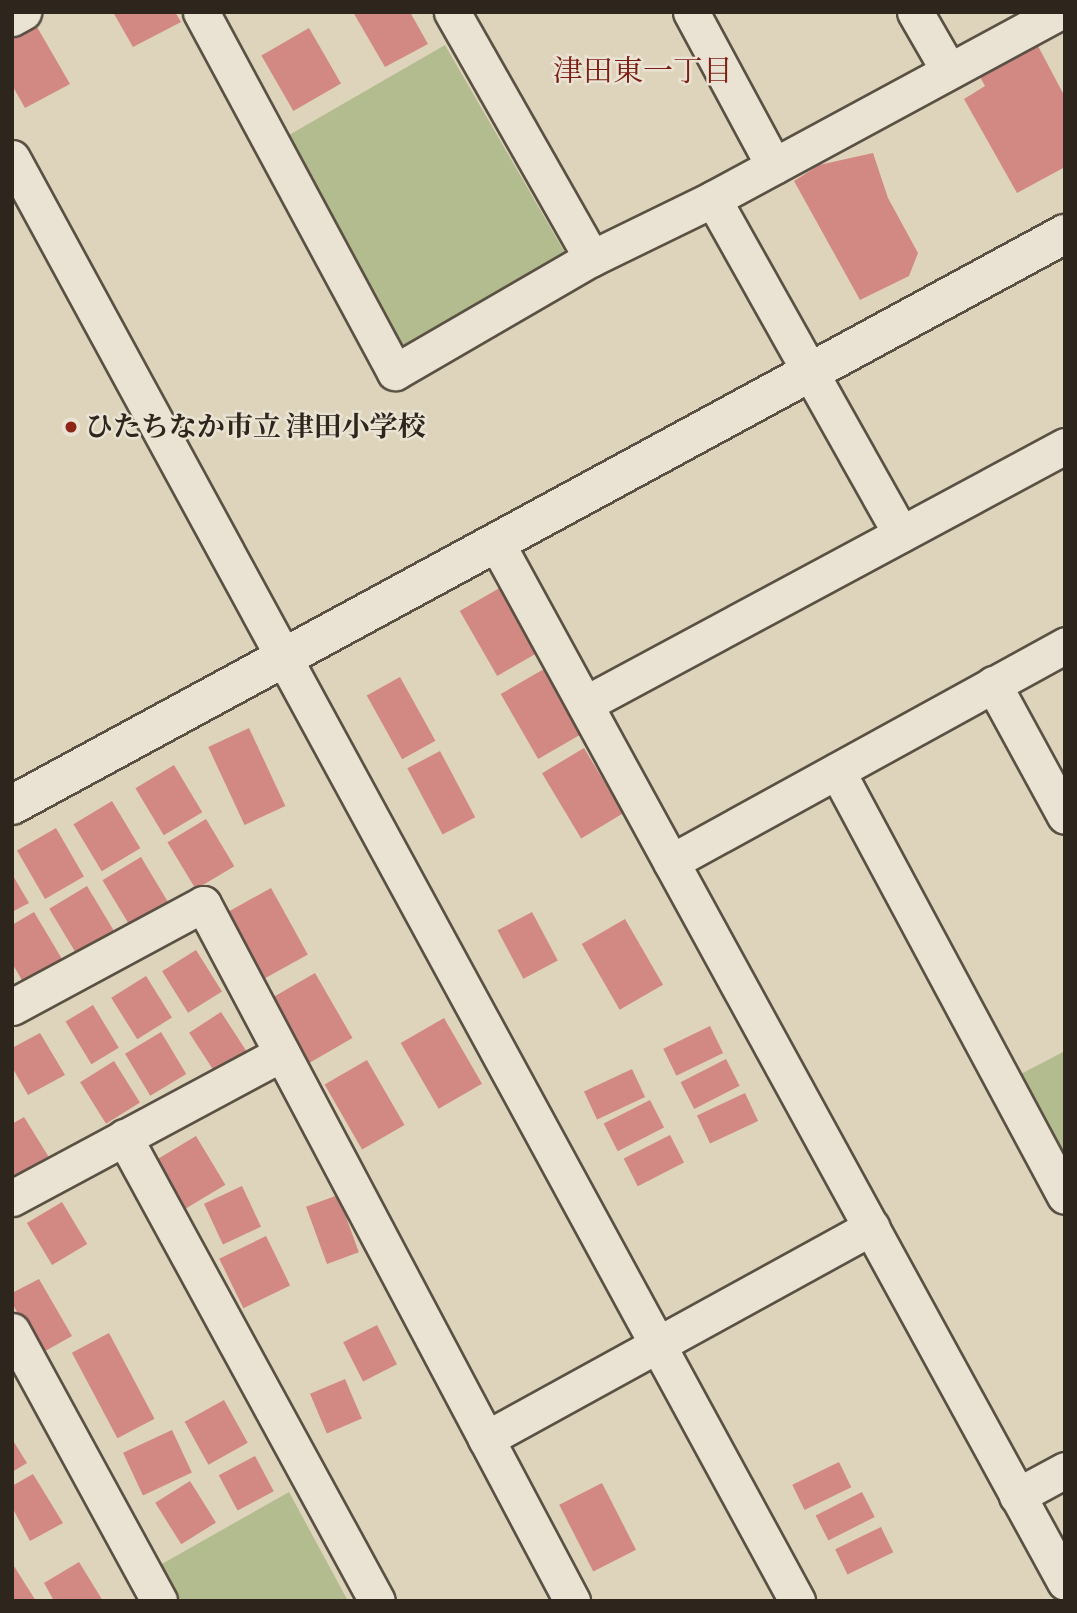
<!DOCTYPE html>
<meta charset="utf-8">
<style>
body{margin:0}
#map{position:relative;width:1077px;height:1613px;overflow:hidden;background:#ded4bb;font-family:Alegreya,"Noto Serif JP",serif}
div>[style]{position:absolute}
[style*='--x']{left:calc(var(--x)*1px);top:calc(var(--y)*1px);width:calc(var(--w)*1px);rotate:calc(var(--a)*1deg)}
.green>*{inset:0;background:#b3bc8f;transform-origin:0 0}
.building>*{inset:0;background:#d28983;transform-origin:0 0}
.roads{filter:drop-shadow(2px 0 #5a5144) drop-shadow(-2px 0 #5a5144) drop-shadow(0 2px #5a5144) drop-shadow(0 -2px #5a5144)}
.street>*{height:35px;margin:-17.5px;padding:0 17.5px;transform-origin:17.5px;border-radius:17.5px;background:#eae3d3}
.secondary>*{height:38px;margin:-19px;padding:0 19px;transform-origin:19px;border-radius:19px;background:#eae3d3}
.dots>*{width:19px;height:19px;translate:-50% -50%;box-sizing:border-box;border:4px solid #eae3d3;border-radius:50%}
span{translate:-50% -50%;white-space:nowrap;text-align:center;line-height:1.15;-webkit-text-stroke:5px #eae3d3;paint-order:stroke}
.poi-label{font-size:28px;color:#2e251c;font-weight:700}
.left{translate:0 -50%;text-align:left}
.neighbourhood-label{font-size:30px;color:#7a1f14}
.frame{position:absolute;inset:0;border:14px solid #2e251c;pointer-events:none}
</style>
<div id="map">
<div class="green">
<i style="left:445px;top:45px;width:247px;height:190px;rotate:60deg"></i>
<i style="clip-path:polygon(1065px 1051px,1065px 1169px,1015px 1077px)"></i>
<i style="clip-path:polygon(289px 1492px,348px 1601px,170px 1601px,153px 1569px)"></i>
</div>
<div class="building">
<i style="clip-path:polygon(113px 12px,175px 12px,181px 22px,133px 47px)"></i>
<i style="clip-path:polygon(353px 12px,410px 12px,428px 44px,385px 67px)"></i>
<i style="clip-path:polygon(33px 20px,70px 84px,25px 108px,12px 85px,12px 32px)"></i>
<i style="left:309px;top:28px;width:64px;height:55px;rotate:60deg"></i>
<i style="clip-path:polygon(1038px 46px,1065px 97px,1065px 167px,1017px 193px,964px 99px,985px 86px,980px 77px)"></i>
<i style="clip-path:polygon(873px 153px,888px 198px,918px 253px,909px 276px,860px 300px,794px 181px,819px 165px)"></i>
<i style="left:503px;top:586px;width:75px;height:50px;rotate:60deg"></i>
<i style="left:544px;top:669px;width:75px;height:50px;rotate:60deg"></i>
<i style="left:400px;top:677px;width:73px;height:38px;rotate:61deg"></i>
<i style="left:249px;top:728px;width:86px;height:45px;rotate:65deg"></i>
<i style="left:584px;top:748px;width:76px;height:49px;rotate:59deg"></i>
<i style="left:440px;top:751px;width:75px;height:37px;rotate:62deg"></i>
<i style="left:174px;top:765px;width:55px;height:45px;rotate:59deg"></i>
<i style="left:112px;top:801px;width:55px;height:45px;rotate:59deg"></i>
<i style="left:206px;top:819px;width:55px;height:45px;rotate:59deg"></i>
<i style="left:56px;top:828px;width:56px;height:45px;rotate:60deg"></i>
<i style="left:141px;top:857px;width:55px;height:45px;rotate:59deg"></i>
<i style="clip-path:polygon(12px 874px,29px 903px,12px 912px)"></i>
<i style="left:87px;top:886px;width:56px;height:44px;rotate:59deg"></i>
<i style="left:271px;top:888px;width:76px;height:50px;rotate:61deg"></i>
<i style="clip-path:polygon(34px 912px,62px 959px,23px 982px,12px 963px,12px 925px)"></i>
<i style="left:532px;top:912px;width:55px;height:39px;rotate:62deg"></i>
<i style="left:625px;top:919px;width:76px;height:50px;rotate:60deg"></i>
<i style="left:196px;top:950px;width:49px;height:40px;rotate:58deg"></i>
<i style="left:315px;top:973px;width:75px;height:50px;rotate:60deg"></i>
<i style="left:146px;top:976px;width:49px;height:41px;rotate:58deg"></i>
<i style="left:93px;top:1005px;width:50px;height:32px;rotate:59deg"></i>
<i style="left:221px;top:1012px;width:54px;height:38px;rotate:57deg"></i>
<i style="left:444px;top:1018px;width:76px;height:50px;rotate:60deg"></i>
<i style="left:710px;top:1026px;width:30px;height:52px;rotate:64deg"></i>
<i style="left:161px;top:1032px;width:49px;height:42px;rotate:59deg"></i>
<i style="clip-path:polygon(40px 1033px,65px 1075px,28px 1095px,12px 1067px,12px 1048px)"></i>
<i style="left:726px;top:1059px;width:30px;height:51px;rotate:63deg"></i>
<i style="left:367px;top:1060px;width:75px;height:49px;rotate:60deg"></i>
<i style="left:114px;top:1061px;width:49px;height:40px;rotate:58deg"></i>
<i style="left:632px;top:1069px;width:31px;height:53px;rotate:65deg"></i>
<i style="left:745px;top:1093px;width:31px;height:53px;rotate:65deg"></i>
<i style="left:650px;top:1100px;width:31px;height:52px;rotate:63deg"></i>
<i style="clip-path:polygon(24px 1117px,50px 1159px,12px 1179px,12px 1124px)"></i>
<i style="left:670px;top:1135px;width:31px;height:52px;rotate:63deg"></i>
<i style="left:196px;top:1136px;width:57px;height:50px;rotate:59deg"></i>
<i style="left:242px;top:1186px;width:45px;height:42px;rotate:65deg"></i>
<i style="left:338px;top:1195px;width:61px;height:34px;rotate:70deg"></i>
<i style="left:62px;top:1202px;width:49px;height:41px;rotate:59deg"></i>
<i style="left:266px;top:1236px;width:55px;height:52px;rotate:64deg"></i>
<i style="clip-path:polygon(39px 1279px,72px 1336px,40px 1354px,12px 1303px,12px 1293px)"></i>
<i style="left:377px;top:1325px;width:44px;height:38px;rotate:63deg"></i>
<i style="left:109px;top:1333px;width:97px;height:42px;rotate:62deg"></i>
<i style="left:345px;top:1379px;width:43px;height:38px;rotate:67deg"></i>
<i style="left:224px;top:1400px;width:49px;height:45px;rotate:61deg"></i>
<i style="left:172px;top:1430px;width:47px;height:54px;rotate:65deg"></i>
<i style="clip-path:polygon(12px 1439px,27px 1463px,12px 1472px)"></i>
<i style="left:255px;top:1456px;width:40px;height:41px;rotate:62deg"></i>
<i style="left:839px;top:1462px;width:28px;height:52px;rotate:64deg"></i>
<i style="clip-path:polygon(33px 1474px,63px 1523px,30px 1541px,12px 1507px,12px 1486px)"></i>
<i style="left:190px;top:1481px;width:49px;height:41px;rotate:58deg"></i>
<i style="left:602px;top:1483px;width:75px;height:48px;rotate:63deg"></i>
<i style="left:862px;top:1492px;width:28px;height:52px;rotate:63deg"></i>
<i style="left:881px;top:1527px;width:28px;height:51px;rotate:64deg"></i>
<i style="clip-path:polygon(79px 1562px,103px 1601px,54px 1601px,44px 1583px)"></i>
<i style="clip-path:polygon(12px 1563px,36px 1601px,12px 1601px)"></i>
</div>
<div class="roads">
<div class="street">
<i style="--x:201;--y:12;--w:409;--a:61.7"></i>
<i style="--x:395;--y:372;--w:228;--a:-30.1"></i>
<i style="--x:592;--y:258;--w:135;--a:-26"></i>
<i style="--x:713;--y:199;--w:393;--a:-28.4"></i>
<i style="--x:452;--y:12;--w:283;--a:60.4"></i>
<i style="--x:691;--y:12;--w:175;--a:61.7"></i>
<i style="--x:915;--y:12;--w:68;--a:60"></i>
<i style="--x:12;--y:18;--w:13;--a:-29"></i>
<i style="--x:12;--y:158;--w:1643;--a:61.45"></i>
<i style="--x:713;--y:199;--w:384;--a:60.7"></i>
<i style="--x:497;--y:544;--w:1183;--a:61.31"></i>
<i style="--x:993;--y:684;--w:150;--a:61.4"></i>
<i style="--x:585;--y:704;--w:545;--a:-28.26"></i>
<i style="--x:837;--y:771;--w:482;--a:61.8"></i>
<i style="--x:671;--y:862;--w:450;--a:-28.8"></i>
<i style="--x:12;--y:1007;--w:217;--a:-28.3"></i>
<i style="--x:203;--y:904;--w:789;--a:62.1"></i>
<i style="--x:124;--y:1137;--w:528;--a:61.4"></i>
<i style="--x:12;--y:1198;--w:306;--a:-28.2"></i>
<i style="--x:12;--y:1331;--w:307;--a:61.4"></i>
<i style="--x:486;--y:1439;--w:440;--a:-28.8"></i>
<i style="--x:1017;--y:1496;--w:55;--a:-28.4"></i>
</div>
<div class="secondary">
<i style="--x:12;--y:805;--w:1198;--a:-28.47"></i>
</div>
</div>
<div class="dots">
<i style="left:71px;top:427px;background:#8f2418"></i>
</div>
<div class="poi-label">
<span class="left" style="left:85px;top:427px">ひたちなか市立 津田小学校</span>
</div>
<div class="neighbourhood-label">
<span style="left:643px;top:71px">津田東一丁目</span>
</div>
<div class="frame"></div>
</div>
